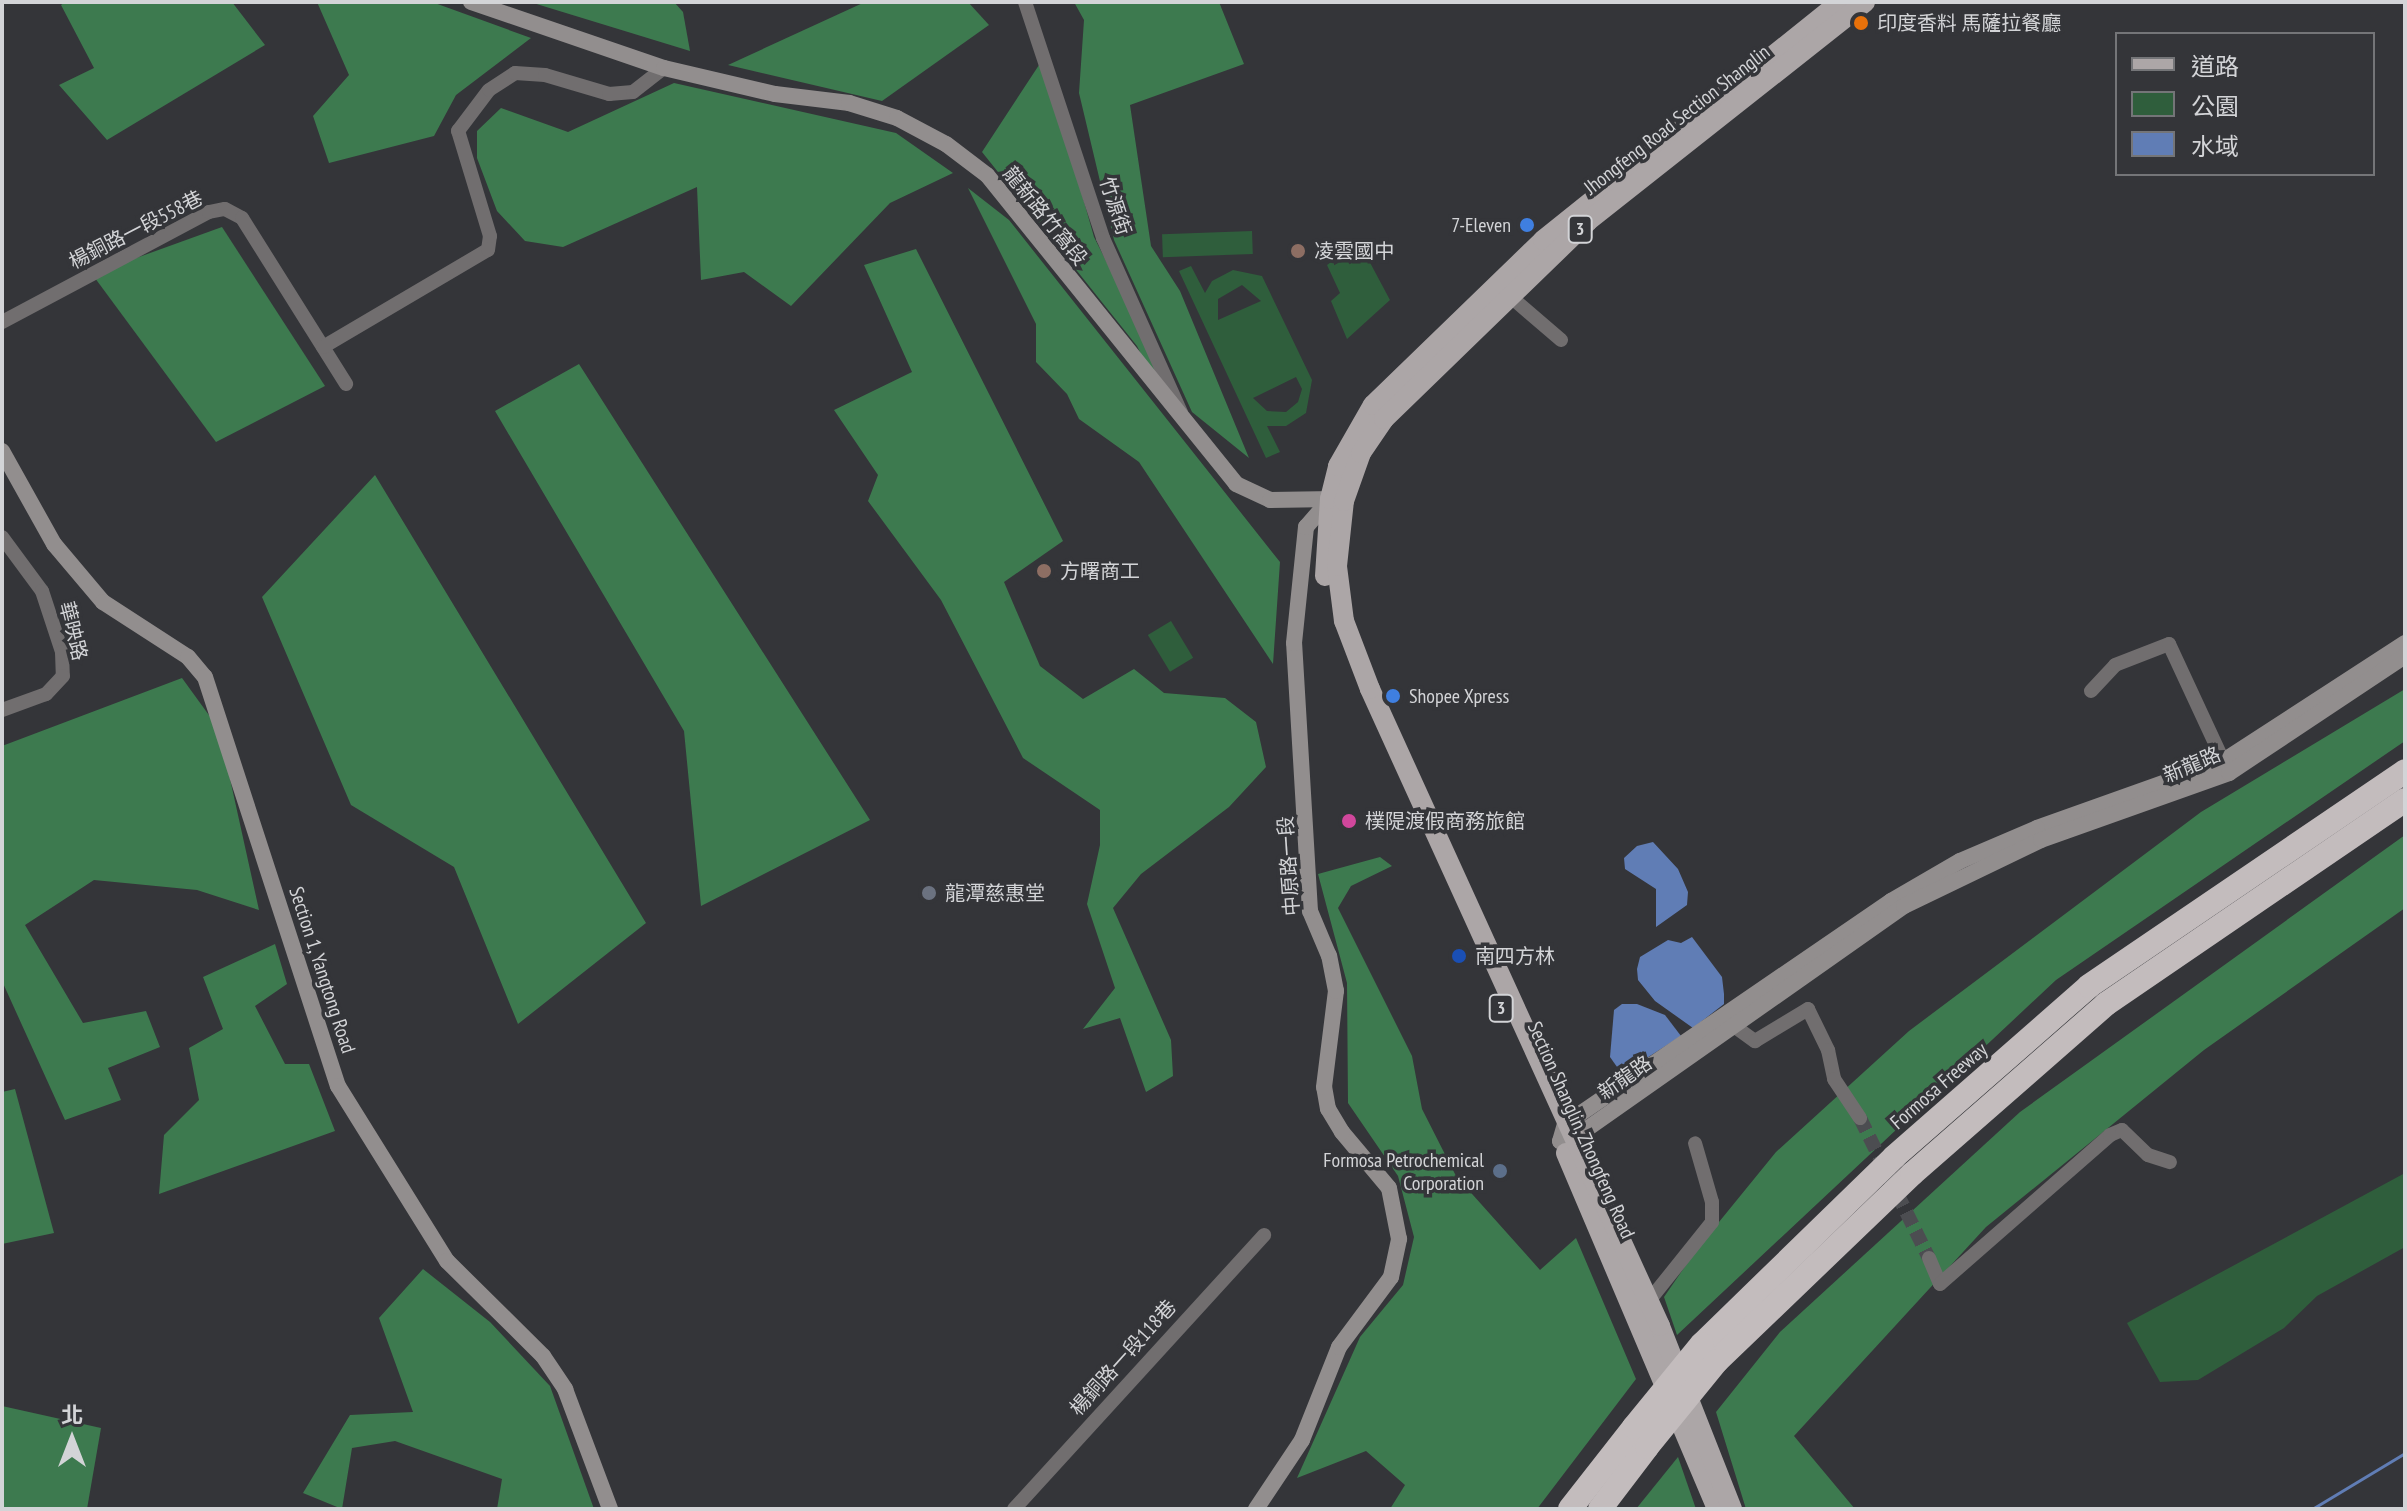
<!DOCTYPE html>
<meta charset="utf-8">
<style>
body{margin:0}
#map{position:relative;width:2407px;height:1511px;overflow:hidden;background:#343539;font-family:"PT Sans Narrow","Noto Sans TC",sans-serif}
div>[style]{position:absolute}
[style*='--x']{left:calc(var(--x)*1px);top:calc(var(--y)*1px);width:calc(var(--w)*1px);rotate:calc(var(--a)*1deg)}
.green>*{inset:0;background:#2f5e3c;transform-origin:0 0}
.forest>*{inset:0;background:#3d7a4f}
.water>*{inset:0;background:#607db5}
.stream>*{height:3px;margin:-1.5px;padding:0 1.5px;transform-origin:1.5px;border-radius:1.5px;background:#607db5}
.street-tunnel>*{height:14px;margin-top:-7px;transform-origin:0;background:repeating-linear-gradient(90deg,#4c4d51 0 14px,transparent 0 21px)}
.street>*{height:14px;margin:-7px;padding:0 7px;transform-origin:7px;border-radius:7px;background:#716e6f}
.secondary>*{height:16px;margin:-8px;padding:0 8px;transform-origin:8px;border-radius:8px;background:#928e8e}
.primary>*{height:20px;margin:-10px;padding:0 10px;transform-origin:10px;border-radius:10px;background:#aca6a7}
.highway>*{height:24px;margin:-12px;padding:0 12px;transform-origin:12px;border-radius:12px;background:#c3bcbd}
.highway-bridge>*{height:24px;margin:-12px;padding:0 12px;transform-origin:12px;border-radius:12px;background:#c3bcbd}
.dots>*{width:22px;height:22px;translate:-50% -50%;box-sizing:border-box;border:4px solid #343539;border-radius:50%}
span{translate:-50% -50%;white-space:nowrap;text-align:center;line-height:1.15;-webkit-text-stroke:7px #343539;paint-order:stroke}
.shield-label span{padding:2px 6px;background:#343539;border:2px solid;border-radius:6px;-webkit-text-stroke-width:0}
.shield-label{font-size:18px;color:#d3d4d7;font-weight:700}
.poi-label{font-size:20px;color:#d3d4d7}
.left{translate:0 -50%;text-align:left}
.right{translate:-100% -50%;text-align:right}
.street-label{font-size:20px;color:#d3d4d7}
.frame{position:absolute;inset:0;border:4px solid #d3d4d7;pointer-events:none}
.legend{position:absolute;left:2115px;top:32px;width:260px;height:144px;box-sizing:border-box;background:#343539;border:2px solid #747578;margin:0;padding:10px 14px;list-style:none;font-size:24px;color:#d3d4d7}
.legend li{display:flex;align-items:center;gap:16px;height:40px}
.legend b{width:40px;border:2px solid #747578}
.north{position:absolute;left:32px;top:1399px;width:80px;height:80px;-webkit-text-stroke:6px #343539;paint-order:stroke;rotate:0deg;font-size:22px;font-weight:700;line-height:32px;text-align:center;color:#d3d4d7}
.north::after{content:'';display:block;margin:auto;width:28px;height:36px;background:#d3d4d7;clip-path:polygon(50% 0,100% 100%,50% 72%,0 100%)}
</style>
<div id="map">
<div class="green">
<i style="left:1252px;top:231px;width:23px;height:90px;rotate:88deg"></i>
<i style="clip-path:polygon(1359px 242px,1390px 300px,1347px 339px,1331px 301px,1340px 293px,1327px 265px)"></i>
<i style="clip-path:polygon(evenodd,1191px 266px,1205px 293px,1212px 281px,1233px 270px,1262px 276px,1312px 380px,1306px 413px,1286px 426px,1267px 426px,1280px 452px,1266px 458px,1179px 271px,1191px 266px,1242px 285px,1261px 301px,1218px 320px,1218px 299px,1242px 285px,1191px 266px,1296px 377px,1302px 389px,1298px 402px,1286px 412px,1267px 411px,1253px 398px,1296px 377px)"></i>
<i style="left:1171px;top:621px;width:43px;height:27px;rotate:59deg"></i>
<i style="clip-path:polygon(2405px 1173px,2405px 1247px,2317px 1296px,2284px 1328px,2198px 1380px,2160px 1382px,2127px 1323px)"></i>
</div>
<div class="forest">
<i style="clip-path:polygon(65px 2px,232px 2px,265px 45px,107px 140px,59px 85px,94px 68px,61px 5px)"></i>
<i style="clip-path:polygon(317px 2px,432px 2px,531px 38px,456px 95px,434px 136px,329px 163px,313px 116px,349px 75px)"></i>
<i style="clip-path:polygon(530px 2px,674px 2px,683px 12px,690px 51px)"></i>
<i style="clip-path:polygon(865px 2px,968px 2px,989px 25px,882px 101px,728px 65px)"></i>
<i style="clip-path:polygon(1074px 2px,1219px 2px,1244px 64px,1130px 105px,1151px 246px,1180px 291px,1249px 458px,1192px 412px,1114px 240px,1079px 93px,1084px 20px)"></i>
<i style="clip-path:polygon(1039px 65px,1063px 127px,1094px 237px,1164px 376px,1154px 380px,1137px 346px,982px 152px)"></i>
<i style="clip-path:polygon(674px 83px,896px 133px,953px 173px,890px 203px,791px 306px,744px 272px,701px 280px,697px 187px,563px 247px,525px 241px,497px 211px,477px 158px,477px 131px,501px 108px,568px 132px)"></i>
<i style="clip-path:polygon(968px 188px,1009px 220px,1280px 562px,1273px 664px,1139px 462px,1079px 419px,1067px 394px,1036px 362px,1036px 324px)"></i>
<i style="clip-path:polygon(222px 227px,325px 386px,216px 442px,92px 274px)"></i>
<i style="clip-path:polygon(916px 249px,1063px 541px,1004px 582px,1040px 666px,1083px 699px,1134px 669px,1164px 693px,1225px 698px,1256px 722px,1266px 767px,1229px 807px,1141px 874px,1113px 908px,1171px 1040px,1173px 1076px,1146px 1092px,1120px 1018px,1083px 1029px,1115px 988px,1087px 904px,1100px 845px,1100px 810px,1023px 758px,941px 600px,868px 501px,878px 475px,834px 410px,912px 372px,864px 265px)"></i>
<i style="clip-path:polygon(579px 364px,870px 820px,701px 906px,684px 731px,495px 411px)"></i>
<i style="clip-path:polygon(375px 475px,646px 923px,518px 1024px,454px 867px,351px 805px,262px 597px)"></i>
<i style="clip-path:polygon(182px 678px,219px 729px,259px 910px,197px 890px,94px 880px,25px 925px,83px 1023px,146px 1011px,160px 1047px,108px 1068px,121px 1100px,65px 1120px,2px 981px,2px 746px)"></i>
<i style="clip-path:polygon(2405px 689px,2405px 741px,2056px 980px,1677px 1335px,1664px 1297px,1697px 1249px,1776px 1152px,1909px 1031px,2201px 812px)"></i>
<i style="clip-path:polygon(2405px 835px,2405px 908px,2204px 1050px,1986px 1227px,1794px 1436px,1855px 1509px,1746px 1509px,1716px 1412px,1780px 1332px,2020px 1112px)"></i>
<i style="clip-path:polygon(1380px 857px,1392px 866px,1351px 886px,1338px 908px,1412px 1056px,1422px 1109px,1456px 1176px,1540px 1270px,1576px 1238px,1636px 1379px,1537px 1509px,1390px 1509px,1405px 1485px,1366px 1451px,1297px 1478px,1360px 1337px,1403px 1285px,1414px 1237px,1398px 1176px,1348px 1103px,1347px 983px,1318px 874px)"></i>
<i style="clip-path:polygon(275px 944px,287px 984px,255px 1006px,285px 1064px,309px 1064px,335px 1131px,159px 1194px,164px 1135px,199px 1100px,189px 1048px,223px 1029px,203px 977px)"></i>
<i style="clip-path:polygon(15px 1089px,54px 1233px,2px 1244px,2px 1092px)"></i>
<i style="clip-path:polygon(423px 1269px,490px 1322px,550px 1386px,594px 1509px,497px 1509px,502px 1479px,395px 1441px,352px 1448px,342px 1509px,303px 1493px,350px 1415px,413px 1412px,379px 1318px)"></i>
<i style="clip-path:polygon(2px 1406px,101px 1428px,87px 1509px,2px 1509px)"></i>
<i style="clip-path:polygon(1678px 1457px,1696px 1509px,1636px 1509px)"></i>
</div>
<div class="water">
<i style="clip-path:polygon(1653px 842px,1678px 869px,1688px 892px,1687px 905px,1656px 927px,1656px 889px,1625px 869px,1624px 858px,1637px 846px)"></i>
<i style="clip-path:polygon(1692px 937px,1722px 977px,1724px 994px,1724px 1004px,1693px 1028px,1655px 1001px,1638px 980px,1637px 969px,1640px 957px,1668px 940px,1681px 943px)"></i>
<i style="clip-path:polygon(1622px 1004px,1637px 1004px,1665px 1015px,1681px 1036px,1622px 1074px,1610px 1057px,1614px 1010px)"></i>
</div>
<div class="stream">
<i style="--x:2312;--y:1509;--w:109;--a:-31.1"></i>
</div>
<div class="street-tunnel">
<i style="--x:1860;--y:1118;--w:156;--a:63.8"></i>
</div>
<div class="street">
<i style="--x:1025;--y:2;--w:249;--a:71.7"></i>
<i style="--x:1103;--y:238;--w:191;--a:65.9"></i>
<i style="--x:1511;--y:297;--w:66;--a:40.7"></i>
<i style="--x:2;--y:322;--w:234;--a:-28"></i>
<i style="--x:209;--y:212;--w:16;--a:-11"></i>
<i style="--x:225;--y:209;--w:19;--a:28"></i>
<i style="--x:242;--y:218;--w:196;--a:57.9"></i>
<i style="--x:323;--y:347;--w:191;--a:-30.5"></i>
<i style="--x:488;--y:250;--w:14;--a:-82"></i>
<i style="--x:490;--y:236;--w:110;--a:-106.9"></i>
<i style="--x:458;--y:131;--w:51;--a:-52.9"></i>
<i style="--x:489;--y:90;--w:31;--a:-33"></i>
<i style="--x:515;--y:73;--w:30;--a:4"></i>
<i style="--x:545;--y:75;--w:67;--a:16.5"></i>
<i style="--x:609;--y:94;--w:24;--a:-5"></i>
<i style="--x:633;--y:92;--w:39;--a:-38"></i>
<i style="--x:2;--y:537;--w:67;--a:53.5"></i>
<i style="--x:42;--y:591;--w:64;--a:71.8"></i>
<i style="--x:62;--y:652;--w:24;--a:88"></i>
<i style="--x:63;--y:676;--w:25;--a:133"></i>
<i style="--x:46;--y:694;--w:47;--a:160"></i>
<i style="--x:2091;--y:691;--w:35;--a:-47"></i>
<i style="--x:2115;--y:665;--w:58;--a:-21.3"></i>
<i style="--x:2169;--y:644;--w:138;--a:65.1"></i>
<i style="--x:1734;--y:1026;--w:26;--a:36"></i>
<i style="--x:1755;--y:1041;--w:62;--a:-31.1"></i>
<i style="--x:1808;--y:1009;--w:46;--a:64"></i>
<i style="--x:1828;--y:1050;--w:30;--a:78"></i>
<i style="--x:1834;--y:1079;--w:47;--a:56.3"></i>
<i style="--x:1929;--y:1258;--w:28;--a:67"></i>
<i style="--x:1940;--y:1284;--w:226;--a:-41.2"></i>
<i style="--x:2110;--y:1135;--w:13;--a:-23"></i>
<i style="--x:2122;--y:1130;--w:36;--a:44"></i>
<i style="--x:2148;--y:1155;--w:23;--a:18"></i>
<i style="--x:1648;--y:1302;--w:102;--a:-51.3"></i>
<i style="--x:1712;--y:1222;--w:20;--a:-90"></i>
<i style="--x:1712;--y:1202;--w:61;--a:-106.1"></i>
<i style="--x:1014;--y:1509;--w:371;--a:-47.6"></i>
</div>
<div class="secondary">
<i style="--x:471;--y:2;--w:204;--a:18.9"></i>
<i style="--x:664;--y:68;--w:114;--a:13.2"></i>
<i style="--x:775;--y:94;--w:75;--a:6.9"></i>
<i style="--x:849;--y:103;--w:50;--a:17.4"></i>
<i style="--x:897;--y:118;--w:55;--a:28"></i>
<i style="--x:946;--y:144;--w:51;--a:37.1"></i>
<i style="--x:987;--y:175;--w:397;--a:51.1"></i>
<i style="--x:1236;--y:484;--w:38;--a:25"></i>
<i style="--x:1270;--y:500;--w:64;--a:-0.9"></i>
<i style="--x:2;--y:451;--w:107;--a:60.8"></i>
<i style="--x:54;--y:544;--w:76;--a:49.8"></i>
<i style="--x:103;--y:602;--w:101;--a:32.9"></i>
<i style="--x:188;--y:657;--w:26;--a:50"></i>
<i style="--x:205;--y:677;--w:430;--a:72"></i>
<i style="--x:338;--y:1086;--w:206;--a:58.1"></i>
<i style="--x:447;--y:1261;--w:135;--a:44.7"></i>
<i style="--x:543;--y:1356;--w:40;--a:56"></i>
<i style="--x:565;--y:1389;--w:128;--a:69.4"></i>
<i style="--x:2405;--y:643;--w:218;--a:147"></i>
<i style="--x:2222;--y:762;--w:196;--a:160.4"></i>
<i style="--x:2037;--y:828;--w:84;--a:156.8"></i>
<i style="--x:1960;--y:861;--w:80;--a:149.9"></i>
<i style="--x:1891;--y:901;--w:395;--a:145.6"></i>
<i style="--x:1565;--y:1124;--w:18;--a:106"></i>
<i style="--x:1560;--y:1141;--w:14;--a:-12"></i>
<i style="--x:1574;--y:1138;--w:403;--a:-35.1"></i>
<i style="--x:1904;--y:906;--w:152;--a:-25.7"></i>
<i style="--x:2041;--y:840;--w:200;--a:-19.6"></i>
<i style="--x:2229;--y:773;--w:211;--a:-33.6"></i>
<i style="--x:1256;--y:1509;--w:83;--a:-56.3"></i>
<i style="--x:1302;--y:1440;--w:100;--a:-68.3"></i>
<i style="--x:1339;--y:1347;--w:87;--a:-53.4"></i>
<i style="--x:1391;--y:1277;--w:39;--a:-78"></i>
<i style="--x:1399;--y:1239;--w:52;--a:-101.1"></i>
<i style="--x:1389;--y:1188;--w:73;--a:-130"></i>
<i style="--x:1342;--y:1132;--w:27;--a:-121"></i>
<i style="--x:1328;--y:1109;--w:22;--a:-100"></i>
<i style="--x:1324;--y:1087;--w:97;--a:-82.9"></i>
<i style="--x:1336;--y:991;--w:36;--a:-101"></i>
<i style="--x:1329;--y:956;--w:49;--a:-112.9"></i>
<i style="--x:1310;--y:911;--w:268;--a:-93.4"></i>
<i style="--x:1294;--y:643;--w:117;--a:-84.1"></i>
<i style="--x:1306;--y:527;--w:37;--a:-49"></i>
</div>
<div class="primary">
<i style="--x:1325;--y:576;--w:77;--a:-86.3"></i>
<i style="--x:1330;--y:499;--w:34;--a:-76"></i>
<i style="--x:1338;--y:466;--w:70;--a:-60.2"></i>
<i style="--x:1373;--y:405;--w:237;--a:-44.1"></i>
<i style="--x:1543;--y:240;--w:381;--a:-38.7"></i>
<i style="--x:1566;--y:1153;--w:387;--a:67"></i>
<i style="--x:1732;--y:1509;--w:197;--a:-111.5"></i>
<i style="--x:1660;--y:1326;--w:700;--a:-114.48"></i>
<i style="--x:1370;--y:689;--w:73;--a:-110.9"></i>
<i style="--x:1344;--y:621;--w:55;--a:-97.3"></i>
<i style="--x:1337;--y:566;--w:65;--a:-83.9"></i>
<i style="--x:1344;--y:501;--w:51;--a:-70.5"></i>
<i style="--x:1361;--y:453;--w:41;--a:-55.9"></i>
<i style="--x:1384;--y:419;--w:284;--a:-44.1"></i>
<i style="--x:1588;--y:221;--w:353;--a:-38.3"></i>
</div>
<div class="highway">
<i style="--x:1702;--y:1344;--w:268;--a:-44.2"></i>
<i style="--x:1894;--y:1157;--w:259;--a:-41.2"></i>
<i style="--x:2089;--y:986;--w:382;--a:-34.2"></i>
<i style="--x:1717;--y:1361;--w:270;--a:-43.8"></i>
<i style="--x:1912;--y:1174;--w:258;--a:-41.2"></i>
<i style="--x:2106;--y:1004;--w:362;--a:-34.3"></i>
<i style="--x:1570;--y:1509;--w:104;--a:-52"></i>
<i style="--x:1600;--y:1509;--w:78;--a:-52.8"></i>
</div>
<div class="highway-bridge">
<i style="--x:1634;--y:1427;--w:107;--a:-50.7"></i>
<i style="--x:1647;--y:1447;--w:111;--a:-50.9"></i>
</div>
<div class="dots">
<i style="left:1861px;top:23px;background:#e8710a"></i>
<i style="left:1527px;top:225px;background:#3f7fe0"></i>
<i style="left:1298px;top:251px;background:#8d6e63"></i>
<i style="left:1044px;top:571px;background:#8d6e63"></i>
<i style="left:1393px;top:696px;background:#3f7fe0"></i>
<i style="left:1349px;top:821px;background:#d1479c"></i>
<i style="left:929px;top:893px;background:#6b7280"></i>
<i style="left:1459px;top:956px;background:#1a4fb4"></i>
<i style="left:1500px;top:1171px;background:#5c6f8a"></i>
</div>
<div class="shield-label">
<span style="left:1580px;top:229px">3</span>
<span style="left:1501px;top:1008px">3</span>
</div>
<div class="poi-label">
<span class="left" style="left:1877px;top:23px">印度香料 馬薩拉餐廳</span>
<span class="right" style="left:1511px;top:225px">7-Eleven</span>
<span class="left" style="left:1314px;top:251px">凌雲國中</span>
<span class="left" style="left:1060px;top:571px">方曙商工</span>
<span class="left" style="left:1409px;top:696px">Shopee Xpress</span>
<span class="left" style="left:1365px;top:821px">樸隄渡假商務旅館</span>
<span class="left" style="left:945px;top:893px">龍潭慈惠堂</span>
<span class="left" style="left:1475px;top:956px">南四方林</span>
<span class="right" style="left:1484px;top:1172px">Formosa Petrochemical<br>Corporation</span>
</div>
<div class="street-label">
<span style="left:1677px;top:120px;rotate:-38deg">Jhongfeng Road Section Shanglin</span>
<span style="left:1115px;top:206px;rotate:72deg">竹源街</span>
<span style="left:1045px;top:216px;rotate:51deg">龍新路竹窩段</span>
<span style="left:136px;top:230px;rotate:-27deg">楊銅路一段558巷</span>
<span style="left:73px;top:631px;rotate:76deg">華映路</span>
<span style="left:2192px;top:765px;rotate:-23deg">新龍路</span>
<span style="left:1289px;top:866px;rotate:-94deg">中原路一段</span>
<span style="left:322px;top:970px;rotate:72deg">Section 1, Yangtong Road</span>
<span style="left:1625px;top:1078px;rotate:-35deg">新龍路</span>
<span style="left:1939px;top:1086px;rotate:-41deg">Formosa Freeway</span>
<span style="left:1581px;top:1130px;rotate:66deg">Section Shanglin, Zhongfeng Road</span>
<span style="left:1123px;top:1358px;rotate:-48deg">楊銅路一段118巷</span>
</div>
<div class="frame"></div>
<ul class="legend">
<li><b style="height:10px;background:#aca6a7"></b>道路</li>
<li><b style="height:22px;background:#2f5e3c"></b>公園</li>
<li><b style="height:22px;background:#607db5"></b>水域</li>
</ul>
<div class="north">北</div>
</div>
